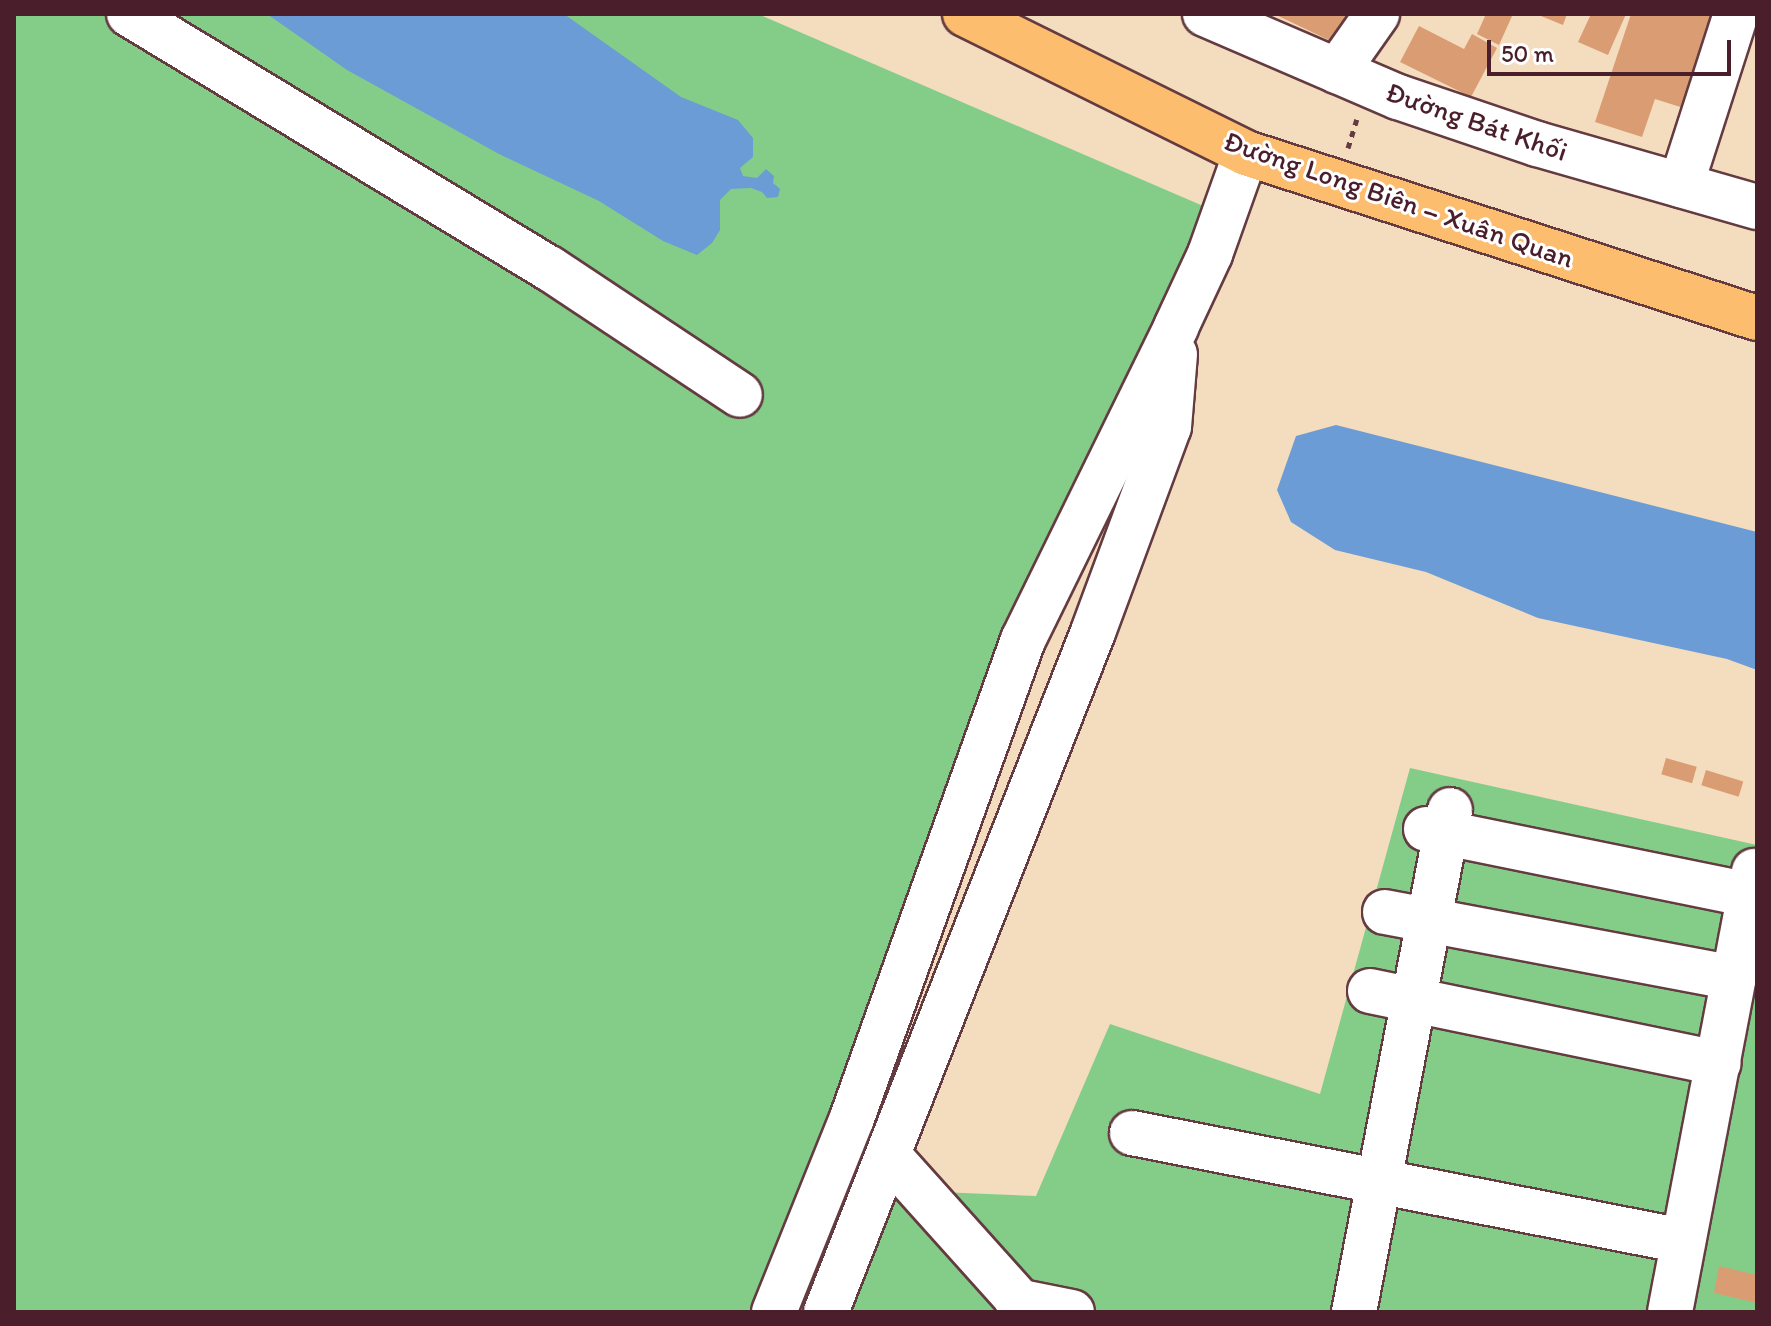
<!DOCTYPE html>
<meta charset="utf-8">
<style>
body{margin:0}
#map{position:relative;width:1771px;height:1326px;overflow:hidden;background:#f4dcbe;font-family:Itim,sans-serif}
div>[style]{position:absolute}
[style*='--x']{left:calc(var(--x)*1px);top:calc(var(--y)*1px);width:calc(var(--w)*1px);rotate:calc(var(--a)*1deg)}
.green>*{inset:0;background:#84cd89}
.water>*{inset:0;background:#6b9cd5}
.building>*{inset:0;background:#da9d73;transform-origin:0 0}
.path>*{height:5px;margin-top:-2.5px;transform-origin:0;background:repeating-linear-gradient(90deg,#643b41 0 6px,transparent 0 12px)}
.roads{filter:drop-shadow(2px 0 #643b41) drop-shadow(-2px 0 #643b41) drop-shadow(0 2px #643b41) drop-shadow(0 -2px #643b41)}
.minor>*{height:44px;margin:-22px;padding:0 22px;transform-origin:22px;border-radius:22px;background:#fff}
.major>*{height:44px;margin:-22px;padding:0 22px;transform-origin:22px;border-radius:22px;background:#fcbd6f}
span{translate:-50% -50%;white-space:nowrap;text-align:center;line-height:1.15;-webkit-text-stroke:6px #fff;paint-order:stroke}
.street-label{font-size:28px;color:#4a1f2b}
.frame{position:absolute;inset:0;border:16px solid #4a1f2b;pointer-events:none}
.scale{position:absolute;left:1487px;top:40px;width:244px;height:36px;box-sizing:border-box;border:4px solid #4a1f2b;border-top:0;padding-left:10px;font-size:24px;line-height:28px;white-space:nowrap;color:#4a1f2b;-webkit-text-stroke:6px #fff;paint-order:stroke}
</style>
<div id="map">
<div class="green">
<i style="clip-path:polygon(14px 14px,758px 14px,1224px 215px,754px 1312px,14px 1312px)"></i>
<i style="clip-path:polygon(1410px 768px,1757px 845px,1757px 1312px,837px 1312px,892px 1190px,1036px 1196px,1110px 1024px,1320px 1094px)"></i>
</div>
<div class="water">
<i style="clip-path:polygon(267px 14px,564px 14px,681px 97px,738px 120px,753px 138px,753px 157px,740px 168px,743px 176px,757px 178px,766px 169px,774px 176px,773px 183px,780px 189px,778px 197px,767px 198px,762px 192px,751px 188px,731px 189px,720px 200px,720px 230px,712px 243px,697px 255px,663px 241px,599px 201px,499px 154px,347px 70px)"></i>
<i style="clip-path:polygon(1336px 425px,1757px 532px,1757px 670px,1727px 659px,1538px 618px,1426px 572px,1335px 550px,1291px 522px,1277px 490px,1296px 436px)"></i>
</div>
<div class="building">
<i style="clip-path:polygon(1274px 14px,1359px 14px,1335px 43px)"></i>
<i style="clip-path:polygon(1486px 14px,1513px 14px,1499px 45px,1477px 34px)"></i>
<i style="clip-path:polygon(1536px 14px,1567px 14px,1563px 25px)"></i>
<i style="clip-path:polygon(1591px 14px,1626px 14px,1608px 55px,1578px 42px)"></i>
<i style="clip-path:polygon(1631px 14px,1711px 14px,1724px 18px,1693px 111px,1655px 99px,1642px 137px,1595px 122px)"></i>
<i style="clip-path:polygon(1419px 26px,1464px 49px,1472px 34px,1497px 48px,1471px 97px,1400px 62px)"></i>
<i style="left:1666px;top:758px;width:32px;height:17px;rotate:16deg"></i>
<i style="left:1706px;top:770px;width:39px;height:16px;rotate:17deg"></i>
<i style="clip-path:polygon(1719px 1266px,1757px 1275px,1757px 1303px,1714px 1293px)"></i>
</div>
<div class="path">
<i style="--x:1348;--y:148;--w:30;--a:-73"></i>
</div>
<div class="roads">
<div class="minor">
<i style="--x:129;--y:14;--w:491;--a:31.2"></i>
<i style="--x:549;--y:268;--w:229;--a:33.6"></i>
<i style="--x:1205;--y:14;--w:210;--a:23.3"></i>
<i style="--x:1398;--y:97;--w:147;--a:18.7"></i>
<i style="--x:1537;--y:144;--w:229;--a:16"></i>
<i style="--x:1337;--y:71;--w:70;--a:-54.9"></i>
<i style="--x:1681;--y:185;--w:180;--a:-72.2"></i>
<i style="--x:1426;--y:829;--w:332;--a:11.5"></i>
<i style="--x:1385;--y:912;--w:355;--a:10.7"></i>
<i style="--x:1370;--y:991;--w:356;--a:11.7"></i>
<i style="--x:1132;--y:1133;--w:561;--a:11.09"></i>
<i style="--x:889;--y:1156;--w:210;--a:48.1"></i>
<i style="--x:1017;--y:1301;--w:56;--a:11.3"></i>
<i style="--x:774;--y:1312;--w:209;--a:-68.1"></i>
<i style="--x:852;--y:1118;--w:508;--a:-70.32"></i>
<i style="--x:1023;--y:640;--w:348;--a:-63.9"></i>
<i style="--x:1176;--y:327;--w:81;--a:-65"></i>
<i style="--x:1210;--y:254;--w:107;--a:-70.4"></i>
<i style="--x:826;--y:1312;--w:731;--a:-68.56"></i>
<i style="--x:1093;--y:632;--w:219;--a:-69.7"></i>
<i style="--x:1169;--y:427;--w:73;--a:-85.3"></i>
<i style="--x:1354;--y:1312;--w:511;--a:-79.17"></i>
<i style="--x:1670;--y:1312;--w:449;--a:-79.2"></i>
</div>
<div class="major">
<i style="--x:965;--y:14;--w:313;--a:26.3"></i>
<i style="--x:1246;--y:153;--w:537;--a:17.9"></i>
</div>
</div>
<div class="street-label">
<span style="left:1477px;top:121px;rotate:19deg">Đường Bát Khối</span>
<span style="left:1399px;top:199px;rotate:19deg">Đường Long Biên – Xuân Quan</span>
</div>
<div class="frame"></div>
<div class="scale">50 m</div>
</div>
